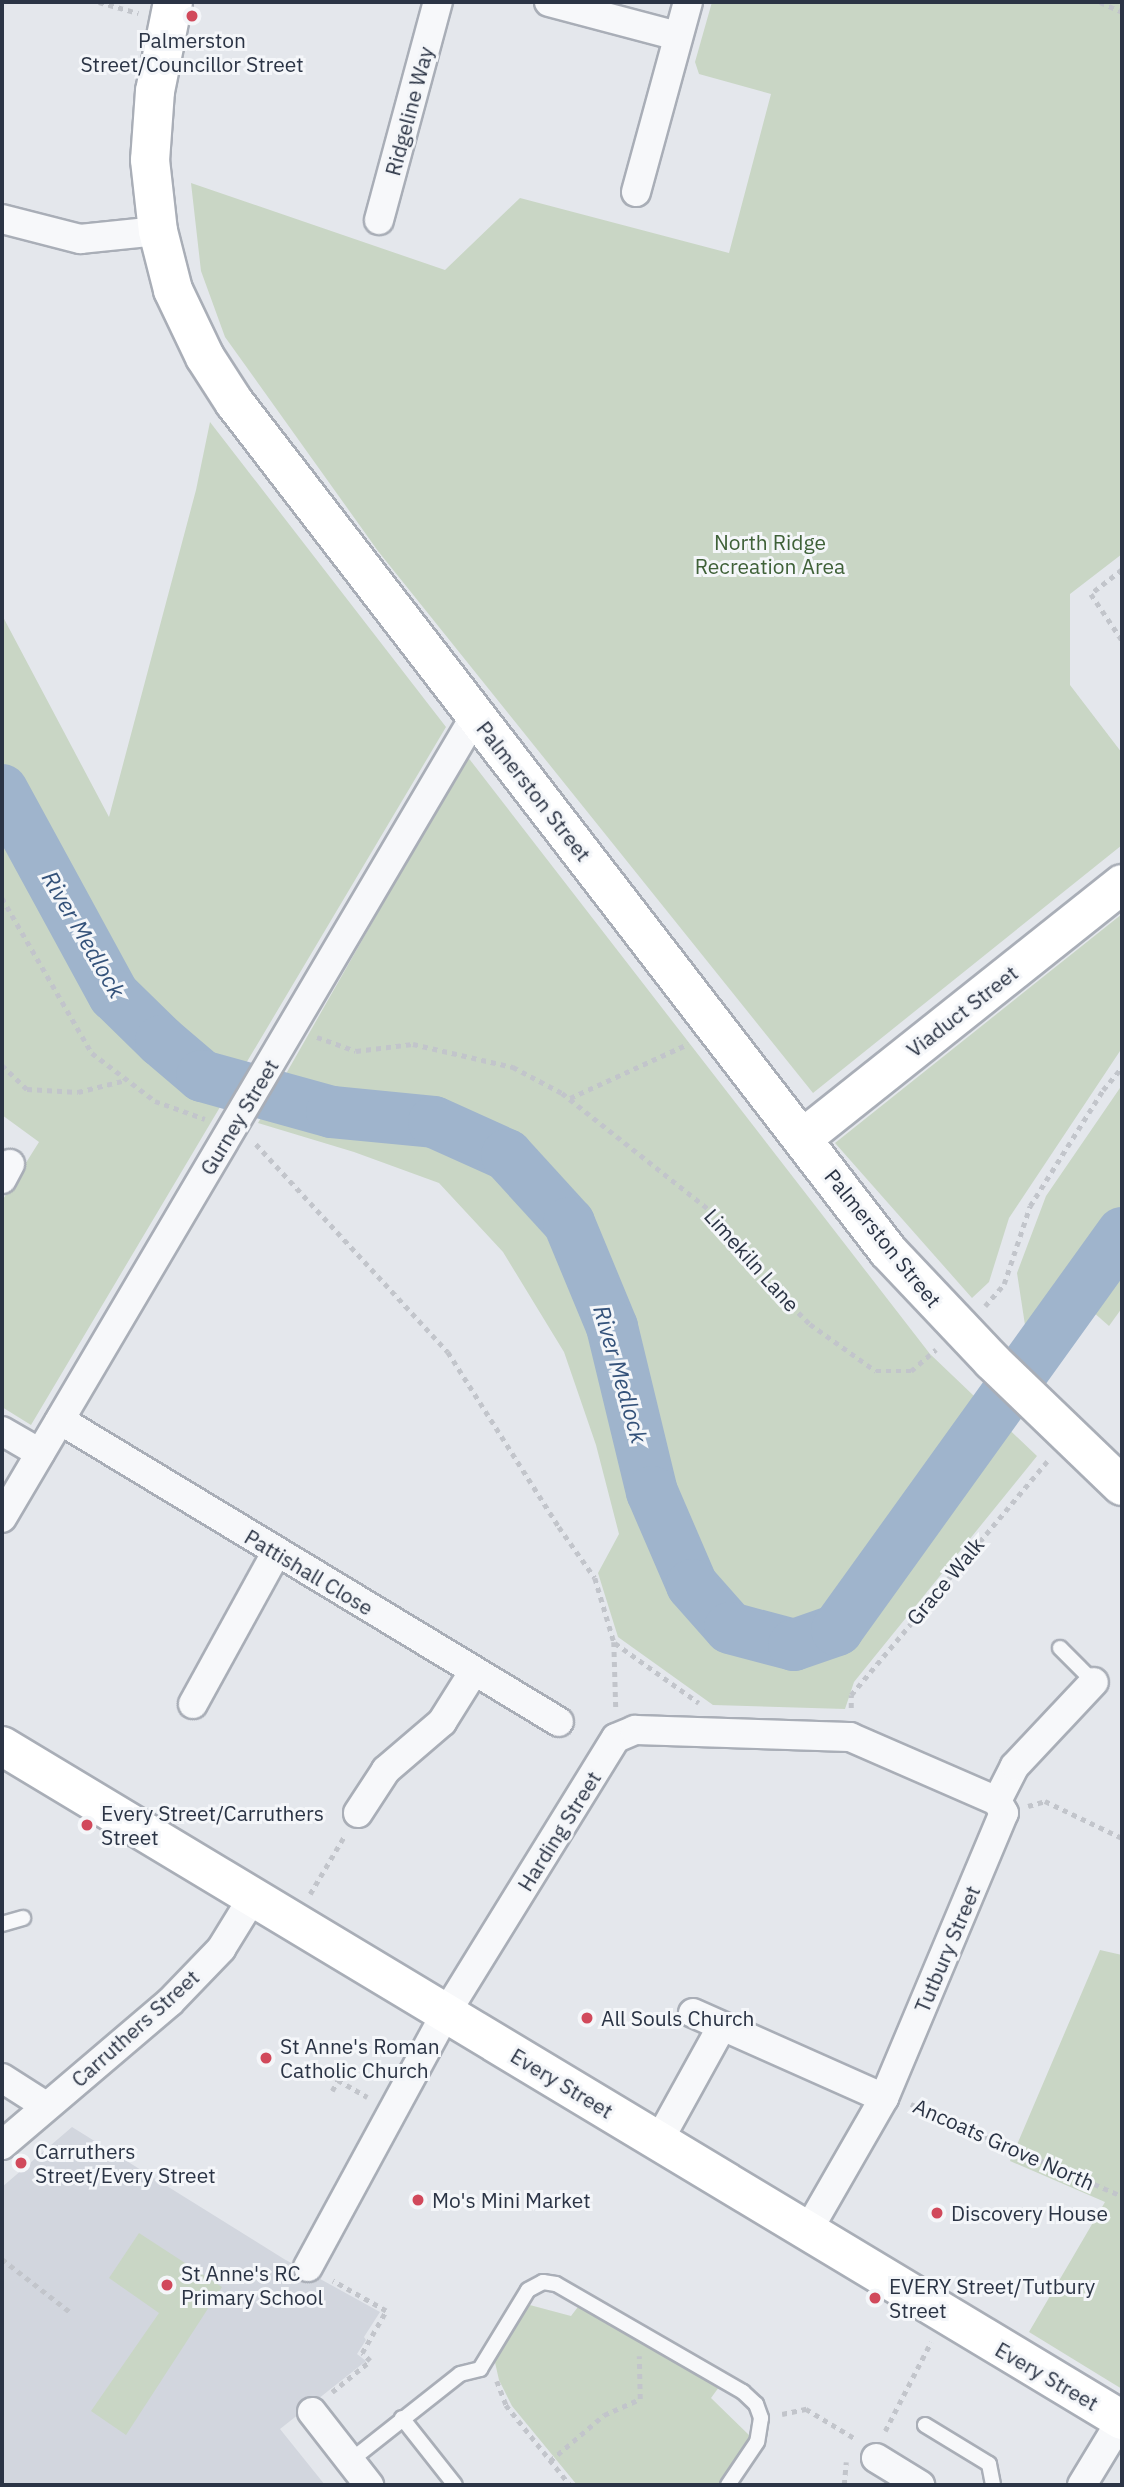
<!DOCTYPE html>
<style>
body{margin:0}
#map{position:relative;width:1124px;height:2487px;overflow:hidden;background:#e4e7ec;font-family:"IBM Plex Sans",sans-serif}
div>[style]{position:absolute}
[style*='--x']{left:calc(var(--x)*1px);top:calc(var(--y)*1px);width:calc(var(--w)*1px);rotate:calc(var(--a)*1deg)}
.built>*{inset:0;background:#d2d6de}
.green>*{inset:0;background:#c9d6c5}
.river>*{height:52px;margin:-26px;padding:0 26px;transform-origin:26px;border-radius:26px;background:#9fb4cc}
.path>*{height:4.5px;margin-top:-2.25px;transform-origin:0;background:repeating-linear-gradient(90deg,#c2c5cb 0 5px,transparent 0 10px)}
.roads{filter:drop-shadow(2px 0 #a9aeb7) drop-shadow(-2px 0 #a9aeb7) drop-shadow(0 2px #a9aeb7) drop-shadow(0 -2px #a9aeb7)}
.lane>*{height:14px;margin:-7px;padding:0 7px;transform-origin:7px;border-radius:7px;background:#f7f8fa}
.street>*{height:28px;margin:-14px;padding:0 14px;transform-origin:14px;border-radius:14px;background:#f7f8fa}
.secondary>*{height:38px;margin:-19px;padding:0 19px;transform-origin:19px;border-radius:19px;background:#fff}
.dots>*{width:19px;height:19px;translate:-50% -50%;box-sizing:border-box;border:4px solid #f4f6f9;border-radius:50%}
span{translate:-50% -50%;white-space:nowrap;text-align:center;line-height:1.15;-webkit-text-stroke:6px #f4f6f9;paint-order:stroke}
.poi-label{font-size:21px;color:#2b3445}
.left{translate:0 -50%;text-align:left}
.street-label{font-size:21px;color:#2b3445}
.park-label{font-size:21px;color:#3f6138}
.water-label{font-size:23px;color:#34527a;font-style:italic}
.frame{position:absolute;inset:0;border:4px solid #2b3445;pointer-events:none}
</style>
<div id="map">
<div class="built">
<i style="clip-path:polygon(72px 2127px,284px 2259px,380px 2312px,364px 2337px,366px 2340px,357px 2354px,366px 2361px,280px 2429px,325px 2485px,2px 2485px,2px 2187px)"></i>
</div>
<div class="green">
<i style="clip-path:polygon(712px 2px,1122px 2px,1122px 554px,1070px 594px,1070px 685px,1122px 753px,1122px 845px,813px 1093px,378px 551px,225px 337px,201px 271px,191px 183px,445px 270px,520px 198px,729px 253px,771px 94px,699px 74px,695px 62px)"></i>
<i style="clip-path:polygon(210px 422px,446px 727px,31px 1425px,2px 1407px,2px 1201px,39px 1142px,2px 1115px,2px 615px,109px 817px,196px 490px)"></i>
<i style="clip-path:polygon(467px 756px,930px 1354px,1037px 1456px,854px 1682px,845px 1709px,713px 1705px,618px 1637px,598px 1573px,619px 1534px,596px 1445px,564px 1352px,503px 1252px,439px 1183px,354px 1152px,258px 1123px)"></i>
<i style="clip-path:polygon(1122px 914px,1122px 1048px,1009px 1218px,989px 1282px,972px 1298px,835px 1143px)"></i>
<i style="clip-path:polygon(1122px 1085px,1122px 1213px,1105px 1234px,1029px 1351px,1017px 1273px,1046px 1196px)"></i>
<i style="clip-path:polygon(1122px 1249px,1122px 1308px,1109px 1326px,1084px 1304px)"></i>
<i style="clip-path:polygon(1100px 1950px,1122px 1955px,1122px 2389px,1029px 2332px,1105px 2202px,1010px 2161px)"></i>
<i style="clip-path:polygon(139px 2233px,222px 2287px,126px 2435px,91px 2411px,159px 2313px,109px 2278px)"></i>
<i style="clip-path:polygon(581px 2303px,719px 2387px,711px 2398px,750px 2436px,742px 2456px,720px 2485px,577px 2485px,512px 2406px,499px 2380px,494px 2358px,526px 2304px,571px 2316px)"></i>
</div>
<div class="river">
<i style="--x:2;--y:790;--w:234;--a:61.4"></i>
<i style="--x:114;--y:995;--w:66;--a:44.4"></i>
<i style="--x:161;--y:1041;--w:54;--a:40.5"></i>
<i style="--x:202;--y:1076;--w:135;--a:15.5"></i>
<i style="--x:332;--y:1112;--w:102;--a:5.6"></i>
<i style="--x:434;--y:1122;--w:80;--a:24.3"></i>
<i style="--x:507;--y:1155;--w:92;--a:47.6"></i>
<i style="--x:569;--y:1223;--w:113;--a:67.5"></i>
<i style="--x:612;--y:1327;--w:170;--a:76.4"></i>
<i style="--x:652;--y:1492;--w:101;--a:66.7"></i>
<i style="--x:692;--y:1585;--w:57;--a:48.5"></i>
<i style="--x:730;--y:1628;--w:66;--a:14.9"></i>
<i style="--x:794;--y:1645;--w:46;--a:-19.2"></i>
<i style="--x:837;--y:1630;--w:489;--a:-54.3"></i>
</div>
<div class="path">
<i style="--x:99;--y:2;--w:41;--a:15.8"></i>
<i style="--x:1100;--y:2;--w:24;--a:24"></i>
<i style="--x:1122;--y:570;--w:39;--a:142"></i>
<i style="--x:1091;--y:594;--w:55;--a:56"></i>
<i style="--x:2;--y:898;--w:179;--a:59.9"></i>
<i style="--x:92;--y:1053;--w:79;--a:37.3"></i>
<i style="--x:155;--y:1101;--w:53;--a:19.8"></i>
<i style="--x:317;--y:1037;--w:41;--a:19.7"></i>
<i style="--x:356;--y:1051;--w:57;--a:-7"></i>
<i style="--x:413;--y:1044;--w:103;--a:13"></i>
<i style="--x:513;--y:1067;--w:55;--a:28"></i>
<i style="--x:562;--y:1093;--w:204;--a:38.4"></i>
<i style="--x:722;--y:1220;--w:51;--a:57.9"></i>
<i style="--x:749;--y:1263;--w:86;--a:45"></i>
<i style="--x:810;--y:1324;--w:81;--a:35.5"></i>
<i style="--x:876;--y:1371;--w:35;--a:0"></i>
<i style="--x:911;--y:1371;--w:33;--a:-41"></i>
<i style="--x:2;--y:1065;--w:35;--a:44"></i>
<i style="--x:27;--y:1089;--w:51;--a:3.4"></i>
<i style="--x:78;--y:1092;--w:49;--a:-14"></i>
<i style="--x:570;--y:1098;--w:130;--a:-24.6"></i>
<i style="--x:256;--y:1144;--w:283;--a:47.3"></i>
<i style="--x:448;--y:1352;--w:207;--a:57.6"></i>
<i style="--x:559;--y:1527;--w:62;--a:54.8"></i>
<i style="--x:595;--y:1578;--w:67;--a:73.5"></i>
<i style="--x:614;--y:1642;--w:67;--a:88.3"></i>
<i style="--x:985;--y:1306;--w:29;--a:-49"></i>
<i style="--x:1004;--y:1284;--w:82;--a:-71.6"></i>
<i style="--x:1030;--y:1206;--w:137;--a:-57.8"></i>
<i style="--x:1103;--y:1090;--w:30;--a:-50"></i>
<i style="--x:615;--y:1643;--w:103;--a:35.5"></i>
<i style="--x:851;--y:1708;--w:13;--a:-90"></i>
<i style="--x:851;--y:1695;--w:307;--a:-50"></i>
<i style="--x:1028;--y:1806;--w:18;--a:-16"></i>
<i style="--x:1045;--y:1801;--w:85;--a:25.7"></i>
<i style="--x:310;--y:1894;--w:69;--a:-59.3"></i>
<i style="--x:332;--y:2091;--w:13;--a:-61"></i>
<i style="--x:338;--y:2080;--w:34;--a:30"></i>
<i style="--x:911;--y:2104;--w:230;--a:23.6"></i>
<i style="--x:2;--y:2259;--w:86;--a:37.9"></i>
<i style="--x:497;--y:2381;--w:26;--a:69"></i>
<i style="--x:506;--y:2405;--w:102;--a:51.3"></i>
<i style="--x:332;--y:2392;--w:49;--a:-39.2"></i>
<i style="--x:370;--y:2361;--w:11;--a:-135"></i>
<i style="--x:362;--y:2353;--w:48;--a:-60.3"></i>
<i style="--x:386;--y:2311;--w:61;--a:-150.5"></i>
<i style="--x:782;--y:2414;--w:25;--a:-12"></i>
<i style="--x:806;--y:2409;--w:58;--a:31"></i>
<i style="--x:885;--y:2431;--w:100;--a:-62.7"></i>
<i style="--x:550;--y:2461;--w:71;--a:-40.4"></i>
<i style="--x:604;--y:2415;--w:39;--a:-24"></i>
<i style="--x:640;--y:2399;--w:43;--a:-91.3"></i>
<i style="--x:844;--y:2485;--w:23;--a:-85"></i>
</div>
<div class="roads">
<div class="lane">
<i style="--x:1060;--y:1648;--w:48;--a:45"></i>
<i style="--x:2;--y:1924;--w:22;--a:-16"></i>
<i style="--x:402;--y:2418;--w:85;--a:51.7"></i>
<i style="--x:925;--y:2425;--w:75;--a:31.4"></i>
<i style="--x:989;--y:2464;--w:21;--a:79"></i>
<i style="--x:350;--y:2461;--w:140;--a:-38.3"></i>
<i style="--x:460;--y:2374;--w:21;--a:-14"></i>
<i style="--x:480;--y:2369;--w:92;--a:-58.7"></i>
<i style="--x:528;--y:2290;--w:17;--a:-28"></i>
<i style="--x:543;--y:2282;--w:13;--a:9"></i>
<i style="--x:556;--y:2284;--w:216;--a:30"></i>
<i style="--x:743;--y:2392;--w:18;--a:43"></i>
<i style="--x:756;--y:2404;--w:15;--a:70"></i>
<i style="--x:761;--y:2418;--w:24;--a:99"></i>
<i style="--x:757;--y:2442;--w:52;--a:124"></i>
</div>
<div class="street">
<i style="--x:549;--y:2;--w:133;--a:14.8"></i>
<i style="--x:636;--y:192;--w:197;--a:-74.7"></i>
<i style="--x:2;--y:219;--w:81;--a:14.4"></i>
<i style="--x:80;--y:239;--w:78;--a:-5.9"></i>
<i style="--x:379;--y:220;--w:226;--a:-74.9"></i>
<i style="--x:2;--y:1179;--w:17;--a:-62"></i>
<i style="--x:60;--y:1420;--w:583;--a:31.18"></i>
<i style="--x:2;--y:1431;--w:44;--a:30.1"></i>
<i style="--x:2;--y:1518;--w:931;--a:-59.47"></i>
<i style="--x:193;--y:1704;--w:172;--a:-61.2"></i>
<i style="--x:358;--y:1813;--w:51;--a:-56.9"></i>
<i style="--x:386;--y:1770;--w:74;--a:-40.6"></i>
<i style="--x:442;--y:1722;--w:60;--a:-57.9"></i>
<i style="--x:693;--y:2013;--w:209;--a:24"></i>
<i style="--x:2;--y:2078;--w:52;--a:32.5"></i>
<i style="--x:658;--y:2142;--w:132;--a:-61.1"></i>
<i style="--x:2;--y:2145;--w:221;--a:-40.4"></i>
<i style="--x:170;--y:2002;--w:74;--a:-46.1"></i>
<i style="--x:221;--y:1949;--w:61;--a:-58.4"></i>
<i style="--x:807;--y:2232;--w:155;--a:-60.1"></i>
<i style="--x:884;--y:2098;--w:309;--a:-67.2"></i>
<i style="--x:1004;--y:1813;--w:14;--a:-120"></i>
<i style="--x:997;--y:1801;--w:39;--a:-63"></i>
<i style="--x:1015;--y:1766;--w:115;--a:-46.8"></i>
<i style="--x:308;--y:2267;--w:289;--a:-61.5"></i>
<i style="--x:446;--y:2013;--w:323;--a:-58.3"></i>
<i style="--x:616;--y:1738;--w:21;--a:-23"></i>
<i style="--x:635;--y:1730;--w:215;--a:1.9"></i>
<i style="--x:850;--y:1737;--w:160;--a:23.5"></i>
<i style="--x:312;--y:2412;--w:93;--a:52"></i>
<i style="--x:876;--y:2458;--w:52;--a:31.5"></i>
<i style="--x:1082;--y:2485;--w:77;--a:-58.8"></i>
</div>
<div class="secondary">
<i style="--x:173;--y:2;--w:91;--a:101.4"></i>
<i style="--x:155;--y:91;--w:69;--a:94.1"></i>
<i style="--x:150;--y:160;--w:71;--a:83.6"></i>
<i style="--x:158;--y:231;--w:61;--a:75.7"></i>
<i style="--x:173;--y:290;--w:74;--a:64.5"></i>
<i style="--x:205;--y:357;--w:54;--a:57.2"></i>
<i style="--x:234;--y:402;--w:1072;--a:52.39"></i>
<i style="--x:888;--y:1251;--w:151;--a:46.6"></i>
<i style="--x:992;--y:1361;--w:180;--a:43.9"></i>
<i style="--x:803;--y:1138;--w:408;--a:-38.5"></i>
<i style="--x:2;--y:1746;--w:1307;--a:31.04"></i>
</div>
</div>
<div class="dots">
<i style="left:192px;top:16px;background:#d1495b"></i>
<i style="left:87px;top:1825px;background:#d1495b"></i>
<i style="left:587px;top:2018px;background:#d1495b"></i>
<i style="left:266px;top:2058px;background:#d1495b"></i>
<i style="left:21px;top:2163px;background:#d1495b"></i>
<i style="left:418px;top:2200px;background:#d1495b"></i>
<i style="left:937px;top:2213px;background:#d1495b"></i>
<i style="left:167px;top:2285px;background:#d1495b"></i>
<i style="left:875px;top:2298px;background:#d1495b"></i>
</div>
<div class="poi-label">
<span style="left:192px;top:52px">Palmerston<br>Street/Councillor Street</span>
<span class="left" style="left:101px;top:1825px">Every Street/Carruthers<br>Street</span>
<span class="left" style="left:601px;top:2018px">All Souls Church</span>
<span class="left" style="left:280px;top:2058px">St Anne's Roman<br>Catholic Church</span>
<span class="left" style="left:35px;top:2163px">Carruthers<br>Street/Every Street</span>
<span class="left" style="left:432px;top:2200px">Mo's Mini Market</span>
<span class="left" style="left:951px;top:2213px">Discovery House</span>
<span class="left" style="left:181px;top:2285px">St Anne's RC<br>Primary School</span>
<span class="left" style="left:889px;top:2298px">EVERY Street/Tutbury<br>Street</span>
</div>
<div class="street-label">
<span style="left:409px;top:111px;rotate:-75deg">Ridgeline Way</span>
<span style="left:534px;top:791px;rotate:52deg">Palmerston Street</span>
<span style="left:962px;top:1011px;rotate:-38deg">Viaduct Street</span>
<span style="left:239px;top:1117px;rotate:-59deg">Gurney Street</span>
<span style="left:883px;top:1238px;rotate:51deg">Palmerston Street</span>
<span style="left:752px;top:1260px;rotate:48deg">Limekiln Lane</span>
<span style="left:309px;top:1572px;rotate:31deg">Pattishall Close</span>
<span style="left:945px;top:1581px;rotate:-50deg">Grace Walk</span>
<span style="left:559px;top:1831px;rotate:-58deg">Harding Street</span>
<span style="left:947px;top:1949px;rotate:-67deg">Tutbury Street</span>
<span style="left:135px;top:2028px;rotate:-42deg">Carruthers Street</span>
<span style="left:562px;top:2083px;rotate:31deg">Every Street</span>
<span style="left:1004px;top:2144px;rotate:24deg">Ancoats Grove North</span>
<span style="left:1047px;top:2376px;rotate:30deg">Every Street</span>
</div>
<div class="park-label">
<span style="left:770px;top:554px">North Ridge<br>Recreation Area</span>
</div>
<div class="water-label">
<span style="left:84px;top:934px;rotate:60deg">River Medlock</span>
<span style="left:621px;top:1374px;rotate:74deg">River Medlock</span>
</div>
<div class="frame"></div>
</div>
